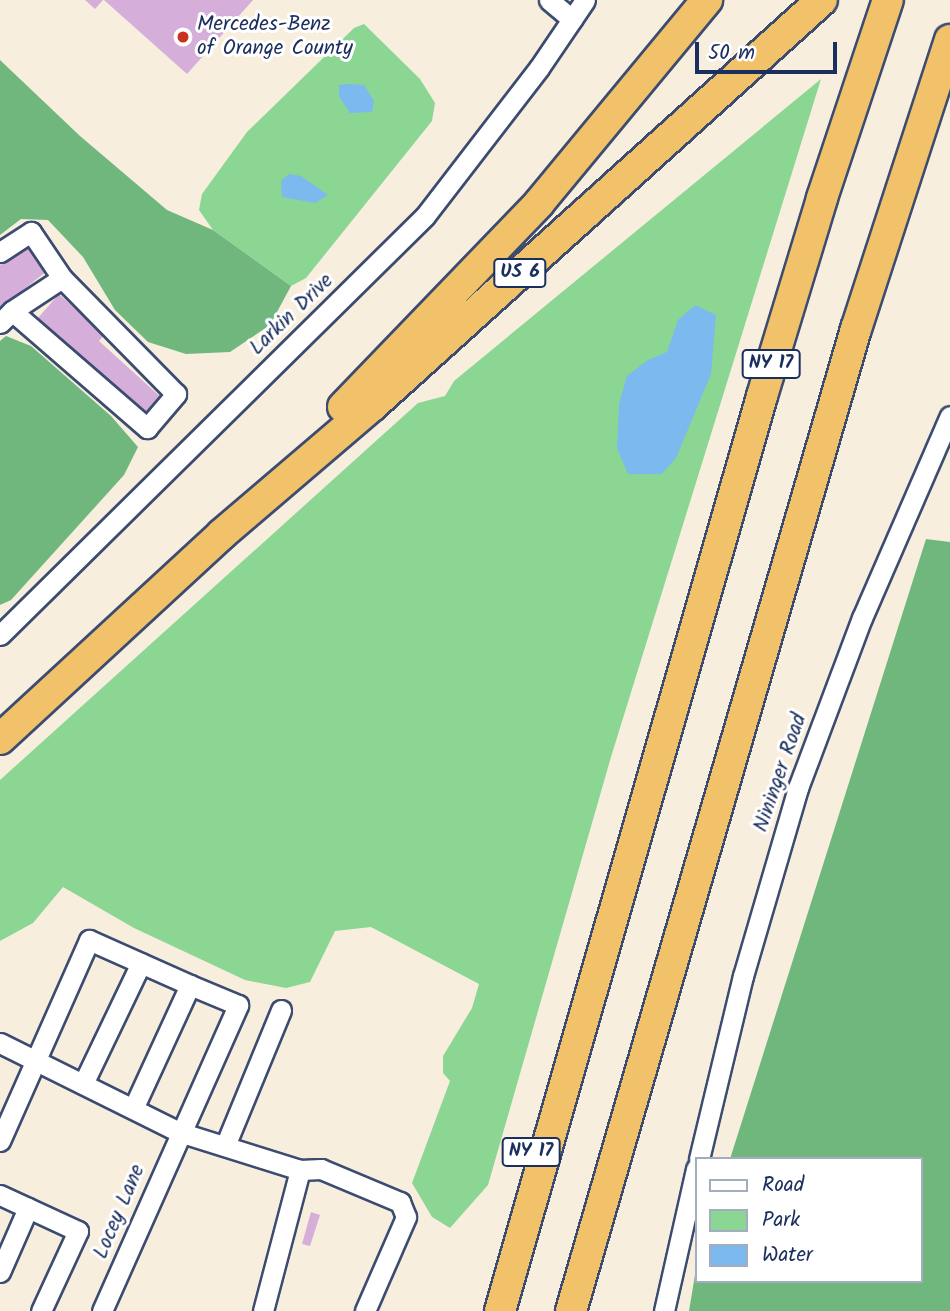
<!DOCTYPE html>
<style>
body{margin:0}
#map{position:relative;width:950px;height:1311px;overflow:hidden;background:#f8eedd;font-family:Kalam,sans-serif}
div>[style]{position:absolute}
[style*='--x']{left:calc(var(--x)*1px);top:calc(var(--y)*1px);width:calc(var(--w)*1px);rotate:calc(var(--a)*1deg)}
.green>*{inset:0;background:#8bd693}
.forest>*{inset:0;background:#70b77d}
.water>*{inset:0;background:#7cb9ef}
.building>*{inset:0;background:#d5aed9}
.roads{filter:drop-shadow(2px 0 #3c4c71) drop-shadow(-2px 0 #3c4c71) drop-shadow(0 2px #3c4c71) drop-shadow(0 -2px #3c4c71)}
.minor>*{height:19px;margin:-9.5px;padding:0 9.5px;transform-origin:9.5px;border-radius:9.5px;background:#fff}
.highway>*{height:30px;margin:-15px;padding:0 15px;transform-origin:15px;border-radius:15px;background:#f2c26a}
.dots>*{width:19px;height:19px;translate:-50% -50%;box-sizing:border-box;border:4px solid #fff;border-radius:50%}
span{translate:-50% -50%;white-space:nowrap;text-align:center;line-height:1.15;-webkit-text-stroke:6px #fff;paint-order:stroke}
.shield-label span{padding:2px 5px;background:#fff;border:2px solid;border-radius:5px;-webkit-text-stroke-width:0}
.shield-label{font-size:19px;color:#1b2f5e;font-weight:700}
.poi-label{font-size:21px;color:#1b2f5e}
.left{translate:0 -50%;text-align:left}
.street-label{font-size:21px;color:#1b2f5e}
.legend{position:absolute;left:695px;top:1157px;width:228px;height:126px;box-sizing:border-box;background:#fff;border:2px solid #a4acbf;margin:0;padding:9px 12px;list-style:none;font-size:21px;color:#1b2f5e}
.legend li{display:flex;align-items:center;gap:14px;height:35px}
.legend b{width:35px;border:2px solid #a4acbf}
.scale{position:absolute;left:695px;top:42px;width:142px;height:32px;box-sizing:border-box;border:4px solid #1b2f5e;border-top:0;padding-left:9px;font-size:21px;line-height:24px;white-space:nowrap;color:#1b2f5e;-webkit-text-stroke:5px #fff;paint-order:stroke}
</style>
<div id="map">
<div class="green">
<i style="clip-path:polygon(364px 24px,420px 79px,435px 103px,432px 121px,306px 278px,291px 286px,213px 230px,199px 210px,202px 194px,247px 132px,354px 28px)"></i>
<i style="clip-path:polygon(821px 79px,611px 757px,488px 1185px,450px 1228px,432px 1217px,412px 1183px,450px 1081px,443px 1073px,443px 1056px,472px 1008px,479px 984px,371px 927px,335px 931px,310px 982px,286px 988px,245px 980px,134px 928px,63px 887px,33px 923px,0 941px,0 780px,418px 403px,445px 396px,454px 381px)"></i>
</div>
<div class="forest">
<i style="clip-path:polygon(0 60px,80px 136px,167px 210px,213px 230px,291px 286px,270px 325px,230px 352px,186px 354px,148px 342px,115px 310px,83px 257px,48px 220px,21px 219px,0 235px)"></i>
<i style="clip-path:polygon(6px 336px,31px 346px,111px 416px,138px 447px,124px 475px,11px 600px,0 605px,0 341px)"></i>
<i style="clip-path:polygon(926px 539px,950px 542px,950px 1311px,689px 1311px,696px 1269px,696px 1281px,920px 1281px,920px 1159px,730px 1159px)"></i>
</div>
<div class="water">
<i style="clip-path:polygon(350px 84px,364px 85px,374px 101px,372px 112px,350px 113px,339px 96px,339px 85px)"></i>
<i style="clip-path:polygon(289px 174px,301px 176px,328px 195px,315px 203px,282px 197px,281px 181px)"></i>
<i style="clip-path:polygon(695px 305px,716px 315px,711px 374px,676px 458px,662px 474px,628px 474px,617px 448px,619px 404px,627px 376px,648px 360px,667px 352px,678px 320px)"></i>
</div>
<div class="building">
<i style="clip-path:polygon(85px 0,103px 0,95px 9px)"></i>
<i style="clip-path:polygon(104px 0,253px 0,187px 74px)"></i>
<i style="clip-path:polygon(26px 244px,47px 271px,0 308px,0 265px)"></i>
<i style="clip-path:polygon(59px 294px,104px 335px,99px 341px,164px 400px,147px 419px,37px 319px)"></i>
<i style="clip-path:polygon(311px 1212px,320px 1215px,310px 1246px,302px 1244px)"></i>
</div>
<div class="roads">
<div class="minor">
<i style="--x:549;--y:0;--w:30;--a:40"></i>
<i style="--x:0;--y:252;--w:37;--a:-33"></i>
<i style="--x:31;--y:232;--w:55;--a:56"></i>
<i style="--x:62;--y:278;--w:60;--a:146.6"></i>
<i style="--x:12;--y:311;--w:17;--a:135"></i>
<i style="--x:12;--y:311;--w:179;--a:40.9"></i>
<i style="--x:147;--y:428;--w:45;--a:-49.5"></i>
<i style="--x:176;--y:394;--w:163;--a:-134.5"></i>
<i style="--x:0;--y:635;--w:597;--a:-44.59"></i>
<i style="--x:425;--y:216;--w:187;--a:-52.4"></i>
<i style="--x:539;--y:68;--w:82;--a:-55.9"></i>
<i style="--x:0;--y:1043;--w:200;--a:26.4"></i>
<i style="--x:179;--y:1132;--w:127;--a:17.4"></i>
<i style="--x:300;--y:1170;--w:21;--a:-3"></i>
<i style="--x:321;--y:1169;--w:86;--a:22.7"></i>
<i style="--x:400;--y:1202;--w:16;--a:68"></i>
<i style="--x:406;--y:1217;--w:103;--a:113.6"></i>
<i style="--x:83;--y:1084;--w:134;--a:-64.4"></i>
<i style="--x:0;--y:1141;--w:220;--a:-66.1"></i>
<i style="--x:89;--y:940;--w:111;--a:24"></i>
<i style="--x:190;--y:985;--w:136;--a:114.7"></i>
<i style="--x:225;--y:1146;--w:147;--a:-67.6"></i>
<i style="--x:699;--y:1159;--w:188;--a:-76.5"></i>
<i style="--x:743;--y:976;--w:196;--a:-73.7"></i>
<i style="--x:798;--y:788;--w:182;--a:-69.4"></i>
<i style="--x:862;--y:618;--w:220;--a:-66.5"></i>
<i style="--x:0;--y:1195;--w:86;--a:24.8"></i>
<i style="--x:78;--y:1231;--w:88;--a:114.8"></i>
<i style="--x:0;--y:1272;--w:70;--a:-66.4"></i>
<i style="--x:102;--y:1311;--w:335;--a:-66"></i>
<i style="--x:238;--y:1005;--w:52;--a:-157.4"></i>
<i style="--x:263;--y:1311;--w:146;--a:-75.3"></i>
<i style="--x:664;--y:1311;--w:146;--a:-77.3"></i>
</div>
<div class="highway">
<i style="--x:343;--y:407;--w:283;--a:-46.1"></i>
<i style="--x:539;--y:203;--w:264;--a:-50.4"></i>
<i style="--x:0;--y:739;--w:302;--a:-42.7"></i>
<i style="--x:222;--y:534;--w:197;--a:-40.5"></i>
<i style="--x:372;--y:406;--w:606;--a:-42.06"></i>
<i style="--x:500;--y:1311;--w:952;--a:-74.02"></i>
<i style="--x:762;--y:396;--w:207;--a:-73.1"></i>
<i style="--x:822;--y:198;--w:209;--a:-71.6"></i>
<i style="--x:571;--y:1311;--w:1023;--a:-73.82"></i>
<i style="--x:856;--y:329;--w:304;--a:-72"></i>
</div>
</div>
<div class="dots">
<i style="left:183px;top:37px;background:#c8321e"></i>
</div>
<div class="shield-label">
<span style="left:520px;top:273px">US 6</span>
<span style="left:771px;top:364px">NY 17</span>
<span style="left:531px;top:1152px">NY 17</span>
</div>
<div class="poi-label">
<span class="left" style="left:197px;top:37px">Mercedes-Benz<br>of Orange County</span>
</div>
<div class="street-label">
<span style="left:292px;top:315px;rotate:-44deg">Larkin Drive</span>
<span style="left:781px;top:773px;rotate:-71deg">Nininger Road</span>
<span style="left:120px;top:1212px;rotate:-67deg">Locey Lane</span>
</div>
<ul class="legend">
<li><b style="height:9px;background:#fff"></b>Road</li>
<li><b style="height:19px;background:#8bd693"></b>Park</li>
<li><b style="height:19px;background:#7cb9ef"></b>Water</li>
</ul>
<div class="scale">50 m</div>
</div>
